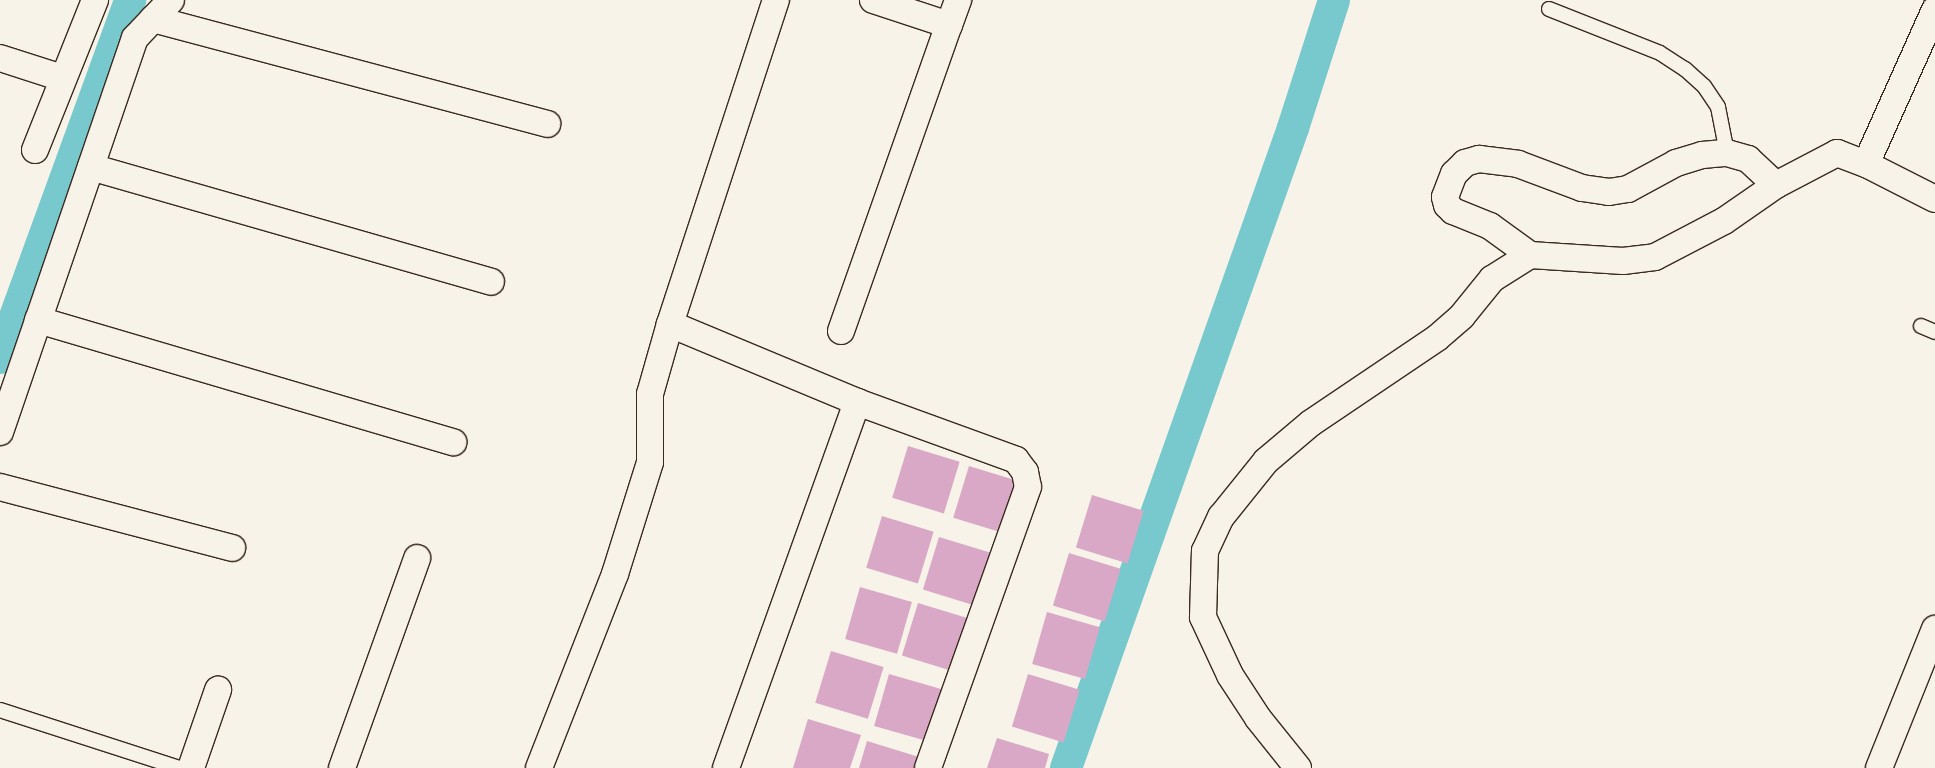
<!DOCTYPE html>
<style>
body{margin:0}
#map{position:relative;width:1935px;height:768px;overflow:hidden;background:#f7f3e8;font-family:Dekko,sans-serif}
div>[style]{position:absolute}
[style*='--x']{left:calc(var(--x)*1px);top:calc(var(--y)*1px);width:calc(var(--w)*1px);rotate:calc(var(--a)*1deg)}
.canal>*{height:32px;margin:-16px;padding:0 16px;transform-origin:16px;border-radius:16px;background:#77c9cd}
.building>*{inset:0;background:#d9a8c6;transform-origin:0 0}
.roads{filter:drop-shadow(1px 0 #3b2a1e) drop-shadow(-1px 0 #3b2a1e) drop-shadow(0 1px #3b2a1e) drop-shadow(0 -1px #3b2a1e)}
.lane>*{height:14px;margin:-7px;padding:0 7px;transform-origin:7px;border-radius:7px;background:#f7f3e8}
.street>*{height:26px;margin:-13px;padding:0 13px;transform-origin:13px;border-radius:13px;background:#f7f3e8}
span{translate:-50% -50%;white-space:nowrap;text-align:center;line-height:1.15;-webkit-text-stroke:4px #f7f3e8;paint-order:stroke}
</style>
<div id="map">
<div class="canal">
<i style="--x:0;--y:358;--w:381;--a:-70"></i>
<i style="--x:1066;--y:768;--w:679;--a:-70.47"></i>
<i style="--x:1293;--y:128;--w:134;--a:-72.2"></i>
</div>
<div class="building">
<i style="left:908px;top:446px;width:54px;height:54px;rotate:17deg"></i>
<i style="left:969px;top:466px;width:54px;height:54px;rotate:17deg"></i>
<i style="left:1092px;top:495px;width:54px;height:55px;rotate:17deg"></i>
<i style="left:882px;top:516px;width:54px;height:54px;rotate:17deg"></i>
<i style="left:939px;top:537px;width:55px;height:55px;rotate:17deg"></i>
<i style="left:1069px;top:553px;width:54px;height:55px;rotate:17deg"></i>
<i style="left:860px;top:587px;width:54px;height:54px;rotate:16deg"></i>
<i style="left:918px;top:603px;width:55px;height:55px;rotate:17deg"></i>
<i style="left:1047px;top:612px;width:55px;height:54px;rotate:16deg"></i>
<i style="left:831px;top:651px;width:55px;height:54px;rotate:17deg"></i>
<i style="left:889px;top:674px;width:55px;height:54px;rotate:16deg"></i>
<i style="left:1028px;top:674px;width:54px;height:55px;rotate:17deg"></i>
<i style="clip-path:polygon(808px 719px,861px 735px,850px 768px,793px 768px)"></i>
<i style="clip-path:polygon(997px 738px,1049px 754px,1045px 768px,987px 768px)"></i>
<i style="clip-path:polygon(867px 741px,919px 757px,916px 768px,859px 768px)"></i>
</div>
<div class="roads">
<div class="lane">
<i style="--x:1549;--y:9;--w:119;--a:21.6"></i>
<i style="--x:1660;--y:53;--w:30;--a:33"></i>
<i style="--x:1685;--y:69;--w:25;--a:42"></i>
<i style="--x:1704;--y:86;--w:25;--a:56"></i>
<i style="--x:1718;--y:107;--w:47;--a:78.9"></i>
<i style="--x:1921;--y:326;--w:15;--a:23"></i>
<i style="--x:0;--y:710;--w:189;--a:17.9"></i>
</div>
<div class="street">
<i style="--x:153;--y:19;--w:408;--a:14.9"></i>
<i style="--x:949;--y:25;--w:27;--a:-70"></i>
<i style="--x:0;--y:58;--w:65;--a:17.9"></i>
<i style="--x:35;--y:150;--w:162;--a:-68.2"></i>
<i style="--x:1866;--y:164;--w:169;--a:-65.9"></i>
<i style="--x:91;--y:167;--w:416;--a:16"></i>
<i style="--x:1530;--y:255;--w:49;--a:-144.1"></i>
<i style="--x:1490;--y:226;--w:40;--a:-158"></i>
<i style="--x:1453;--y:211;--w:8;--a:-135"></i>
<i style="--x:1447;--y:205;--w:8;--a:-104"></i>
<i style="--x:1445;--y:197;--w:25;--a:-69"></i>
<i style="--x:1454;--y:174;--w:16;--a:-45"></i>
<i style="--x:1465;--y:163;--w:15;--a:-16"></i>
<i style="--x:1479;--y:159;--w:39;--a:7"></i>
<i style="--x:1518;--y:164;--w:68;--a:20.6"></i>
<i style="--x:1582;--y:188;--w:27;--a:8"></i>
<i style="--x:1609;--y:192;--w:19;--a:-9"></i>
<i style="--x:1628;--y:189;--w:55;--a:-28.4"></i>
<i style="--x:1676;--y:163;--w:27;--a:-17"></i>
<i style="--x:1702;--y:155;--w:25;--a:-5"></i>
<i style="--x:1727;--y:153;--w:22;--a:16"></i>
<i style="--x:1748;--y:159;--w:38;--a:43"></i>
<i style="--x:38;--y:320;--w:433;--a:16.4"></i>
<i style="--x:670;--y:324;--w:203;--a:22.6"></i>
<i style="--x:857;--y:402;--w:169;--a:20"></i>
<i style="--x:1016;--y:460;--w:15;--a:53"></i>
<i style="--x:1025;--y:472;--w:15;--a:79"></i>
<i style="--x:1028;--y:487;--w:298;--a:109.6"></i>
<i style="--x:841;--y:331;--w:324;--a:-70.6"></i>
<i style="--x:949;--y:25;--w:80;--a:-161.8"></i>
<i style="--x:0;--y:432;--w:416;--a:-71.1"></i>
<i style="--x:135;--y:38;--w:52;--a:-46.5"></i>
<i style="--x:0;--y:487;--w:240;--a:14.7"></i>
<i style="--x:191;--y:768;--w:83;--a:-70.9"></i>
<i style="--x:342;--y:768;--w:223;--a:-70.3"></i>
<i style="--x:539;--y:768;--w:208;--a:-68.6"></i>
<i style="--x:615;--y:574;--w:117;--a:-72.6"></i>
<i style="--x:650;--y:462;--w:68;--a:-90"></i>
<i style="--x:650;--y:394;--w:73;--a:-74.1"></i>
<i style="--x:670;--y:324;--w:341;--a:-71.9"></i>
<i style="--x:726;--y:768;--w:389;--a:-70.3"></i>
<i style="--x:1298;--y:768;--w:64;--a:-128.7"></i>
<i style="--x:1258;--y:718;--w:51;--a:-123.1"></i>
<i style="--x:1230;--y:675;--w:64;--a:-115"></i>
<i style="--x:1203;--y:617;--w:66;--a:-88.3"></i>
<i style="--x:1205;--y:551;--w:38;--a:-65"></i>
<i style="--x:1221;--y:517;--w:72;--a:-51.2"></i>
<i style="--x:1266;--y:461;--w:59;--a:-40.2"></i>
<i style="--x:1311;--y:423;--w:152;--a:-34"></i>
<i style="--x:1437;--y:338;--w:33;--a:-41"></i>
<i style="--x:1462;--y:316;--w:48;--a:-51"></i>
<i style="--x:1492;--y:279;--w:45;--a:-32.3"></i>
<i style="--x:1530;--y:255;--w:93;--a:3.7"></i>
<i style="--x:1623;--y:261;--w:32;--a:-7"></i>
<i style="--x:1655;--y:257;--w:78;--a:-27.6"></i>
<i style="--x:1724;--y:221;--w:63;--a:-34.7"></i>
<i style="--x:1776;--y:185;--w:69;--a:-27.7"></i>
<i style="--x:1837;--y:153;--w:31;--a:21"></i>
<i style="--x:1866;--y:164;--w:77;--a:26.9"></i>
<i style="--x:1879;--y:768;--w:150;--a:-68.1"></i>
</div>
</div>
</div>
